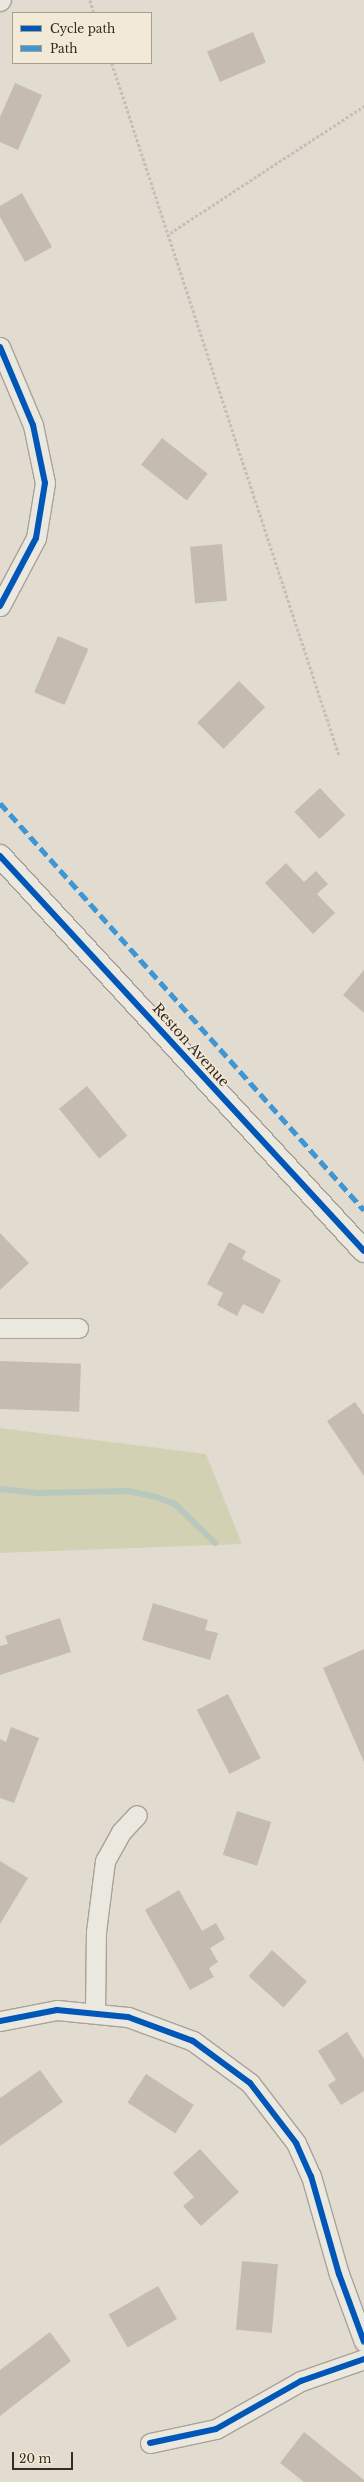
<!DOCTYPE html>
<style>
body{margin:0}
#map{position:relative;width:364px;height:2482px;overflow:hidden;background:#e2dcd0;font-family:"Libre Baskerville",serif}
div>[style]{position:absolute}
[style*='--x']{left:calc(var(--x)*1px);top:calc(var(--y)*1px);width:calc(var(--w)*1px);rotate:calc(var(--a)*1deg)}
.green>*{inset:0;background:#d2d1b4}
.stream>*{height:6px;margin:-3px;padding:0 3px;transform-origin:3px;border-radius:3px;background:#b9c8be}
.building>*{inset:0;background:#c6bbb1;transform-origin:0 0}
.path>*{height:2.5px;margin-top:-1.25px;transform-origin:0;background:repeating-linear-gradient(90deg,#c4bfb7 0 3px,transparent 0 5px)}
.roads{filter:drop-shadow(1px 0 #a8a298) drop-shadow(-1px 0 #a8a298) drop-shadow(0 1px #a8a298) drop-shadow(0 -1px #a8a298)}
.minor>*{height:19px;margin:-9.5px;padding:0 9.5px;transform-origin:9.5px;border-radius:9.5px;background:#ebe8e0}
.tertiary>*{height:22px;margin:-11px;padding:0 11px;transform-origin:11px;border-radius:11px;background:#ebe8e0}
.quiet>*{height:5px;margin-top:-2.5px;transform-origin:0;background:repeating-linear-gradient(90deg,#3e96d5 0 10px,transparent 0 15px)}
.cycleway>*{height:6px;margin:-3px;padding:0 3px;transform-origin:3px;border-radius:3px;background:#0057b8}
span{translate:-50% -50%;white-space:nowrap;text-align:center;line-height:1.15;-webkit-text-stroke:3px #f3e9d7;paint-order:stroke}
.street-label{font-size:14px;color:#372a21}
.legend{position:absolute;left:12px;top:12px;width:140px;height:52px;box-sizing:border-box;background:#f3e9d7;border:1px solid #a89d8e;margin:0;padding:5px 7px;list-style:none;font-size:12px;color:#372a21}
.legend li{display:flex;align-items:center;gap:8px;height:20px}
.legend b{width:20px;border:1px solid #a89d8e}
.scale{position:absolute;left:12px;top:2452px;width:61px;height:18px;box-sizing:border-box;border:2px solid #372a21;border-top:0;padding-left:5px;font-size:12px;line-height:14px;white-space:nowrap;color:#372a21;-webkit-text-stroke:3px #f3e9d7;paint-order:stroke}
</style>
<div id="map">
<div class="green">
<i style="clip-path:polygon(0 1428px,206px 1454px,242px 1544px,0 1553px)"></i>
</div>
<div class="stream">
<i style="--x:0;--y:1489;--w:36;--a:6"></i>
<i style="--x:36;--y:1493;--w:92;--a:-1.2"></i>
<i style="--x:128;--y:1491;--w:29;--a:12"></i>
<i style="--x:156;--y:1497;--w:20;--a:20"></i>
<i style="--x:175;--y:1504;--w:56;--a:44.3"></i>
</div>
<div class="building">
<i style="left:253px;top:32px;width:33px;height:50px;rotate:67deg"></i>
<i style="clip-path:polygon(15px 83px,42px 95px,18px 150px,0 142px,0 117px)"></i>
<i style="clip-path:polygon(22px 193px,52px 247px,25px 262px,0 217px,0 206px)"></i>
<i style="left:162px;top:438px;width:58px;height:34px;rotate:38deg"></i>
<i style="left:222px;top:544px;width:57px;height:32px;rotate:85deg"></i>
<i style="left:58px;top:636px;width:33px;height:61px;rotate:23deg"></i>
<i style="left:239px;top:681px;width:37px;height:59px;rotate:45deg"></i>
<i style="left:320px;top:788px;width:37px;height:35px;rotate:47deg"></i>
<i style="clip-path:polygon(286px 863px,304px 882px,316px 871px,328px 884px,317px 894px,335px 913px,313px 934px,265px 883px)"></i>
<i style="clip-path:polygon(364px 970px,364px 1013px,343px 995px)"></i>
<i style="left:87px;top:1086px;width:64px;height:36px;rotate:51deg"></i>
<i style="clip-path:polygon(0 1233px,29px 1263px,0 1290px)"></i>
<i style="clip-path:polygon(229px 1242px,246px 1251px,242px 1259px,281px 1280px,263px 1314px,243px 1304px,237px 1316px,217px 1305px,223px 1293px,207px 1284px)"></i>
<i style="left:0;top:1361px;width:81px;height:48px;rotate:2deg"></i>
<i style="clip-path:polygon(355px 1402px,364px 1415px,364px 1476px,327px 1421px)"></i>
<i style="clip-path:polygon(153px 1603px,208px 1620px,205px 1630px,218px 1633px,210px 1660px,142px 1640px)"></i>
<i style="clip-path:polygon(60px 1618px,71px 1652px,0 1675px,0 1646px,8px 1644px,5px 1636px)"></i>
<i style="clip-path:polygon(364px 1649px,364px 1762px,323px 1668px)"></i>
<i style="left:228px;top:1694px;width:72px;height:35px;rotate:63deg"></i>
<i style="clip-path:polygon(11px 1727px,39px 1738px,14px 1803px,0 1798px,0 1739px,6px 1742px)"></i>
<i style="left:237px;top:1811px;width:36px;height:46px;rotate:18deg"></i>
<i style="clip-path:polygon(0 1861px,28px 1878px,0 1924px)"></i>
<i style="clip-path:polygon(179px 1890px,202px 1931px,216px 1923px,225px 1939px,210px 1948px,218px 1962px,209px 1968px,214px 1977px,190px 1990px,145px 1910px)"></i>
<i style="left:272px;top:1950px;width:47px;height:35px;rotate:42deg"></i>
<i style="clip-path:polygon(347px 2032px,364px 2059px,364px 2091px,341px 2105px,328px 2085px,336px 2080px,318px 2051px)"></i>
<i style="clip-path:polygon(40px 2070px,63px 2102px,0 2146px,0 2098px)"></i>
<i style="left:146px;top:2074px;width:57px;height:34px;rotate:33deg"></i>
<i style="clip-path:polygon(200px 2149px,239px 2192px,201px 2226px,183px 2206px,194px 2197px,173px 2173px)"></i>
<i style="left:242px;top:2261px;width:36px;height:69px;rotate:5deg"></i>
<i style="left:158px;top:2286px;width:38px;height:57px;rotate:60deg"></i>
<i style="clip-path:polygon(50px 2332px,71px 2361px,0 2416px,0 2370px)"></i>
<i style="clip-path:polygon(304px 2432px,364px 2480px,364px 2482px,304px 2482px,280px 2463px)"></i>
</div>
<div class="path">
<i style="--x:90;--y:0;--w:14;--a:73"></i>
<i style="--x:112;--y:63;--w:728;--a:71.84"></i>
<i style="--x:170;--y:233;--w:232;--a:-33.2"></i>
</div>
<div class="roads">
<div class="minor">
<i style="--x:0;--y:1;--w:1;--a:-45"></i>
<i style="--x:0;--y:347;--w:85;--a:67.1"></i>
<i style="--x:33;--y:425;--w:59;--a:78.3"></i>
<i style="--x:45;--y:483;--w:56;--a:99.3"></i>
<i style="--x:36;--y:538;--w:77;--a:117.9"></i>
<i style="--x:0;--y:1328;--w:78;--a:0"></i>
<i style="--x:95;--y:2012;--w:80;--a:-89.3"></i>
<i style="--x:96;--y:1932;--w:72;--a:-82.8"></i>
<i style="--x:105;--y:1861;--w:33;--a:-61"></i>
<i style="--x:121;--y:1832;--w:23;--a:-47"></i>
<i style="--x:0;--y:2021;--w:58;--a:-10.9"></i>
<i style="--x:57;--y:2010;--w:71;--a:5.6"></i>
<i style="--x:128;--y:2017;--w:69;--a:20.3"></i>
<i style="--x:193;--y:2041;--w:71;--a:36.4"></i>
<i style="--x:250;--y:2083;--w:76;--a:52.5"></i>
<i style="--x:296;--y:2143;--w:36;--a:66"></i>
<i style="--x:311;--y:2176;--w:102;--a:74.1"></i>
<i style="--x:339;--y:2274;--w:72;--a:69.8"></i>
<i style="--x:150;--y:2443;--w:67;--a:-12"></i>
<i style="--x:216;--y:2429;--w:98;--a:-29.5"></i>
<i style="--x:301;--y:2381;--w:67;--a:-19.2"></i>
</div>
<div class="tertiary">
<i style="--x:0;--y:856;--w:537;--a:47.34"></i>
</div>
</div>
<div class="quiet">
<i style="--x:0;--y:803;--w:546;--a:48.19"></i>
</div>
<div class="cycleway">
<i style="--x:0;--y:347;--w:85;--a:67.1"></i>
<i style="--x:33;--y:425;--w:59;--a:78.3"></i>
<i style="--x:45;--y:483;--w:56;--a:99.3"></i>
<i style="--x:36;--y:538;--w:77;--a:117.9"></i>
<i style="--x:0;--y:856;--w:537;--a:47.34"></i>
<i style="--x:0;--y:2021;--w:58;--a:-10.9"></i>
<i style="--x:57;--y:2010;--w:71;--a:5.6"></i>
<i style="--x:128;--y:2017;--w:69;--a:20.3"></i>
<i style="--x:193;--y:2041;--w:71;--a:36.4"></i>
<i style="--x:250;--y:2083;--w:76;--a:52.5"></i>
<i style="--x:296;--y:2143;--w:36;--a:66"></i>
<i style="--x:311;--y:2176;--w:102;--a:74.1"></i>
<i style="--x:339;--y:2274;--w:72;--a:69.8"></i>
<i style="--x:150;--y:2443;--w:67;--a:-12"></i>
<i style="--x:216;--y:2429;--w:98;--a:-29.5"></i>
<i style="--x:301;--y:2381;--w:67;--a:-19.2"></i>
</div>
<div class="street-label">
<span style="left:191px;top:1045px;rotate:48deg">Reston Avenue</span>
</div>
<ul class="legend">
<li><b style="height:5px;background:#0057b8"></b>Cycle path</li>
<li><b style="height:5px;background:#3e96d5"></b>Path</li>
</ul>
<div class="scale">20 m</div>
</div>
